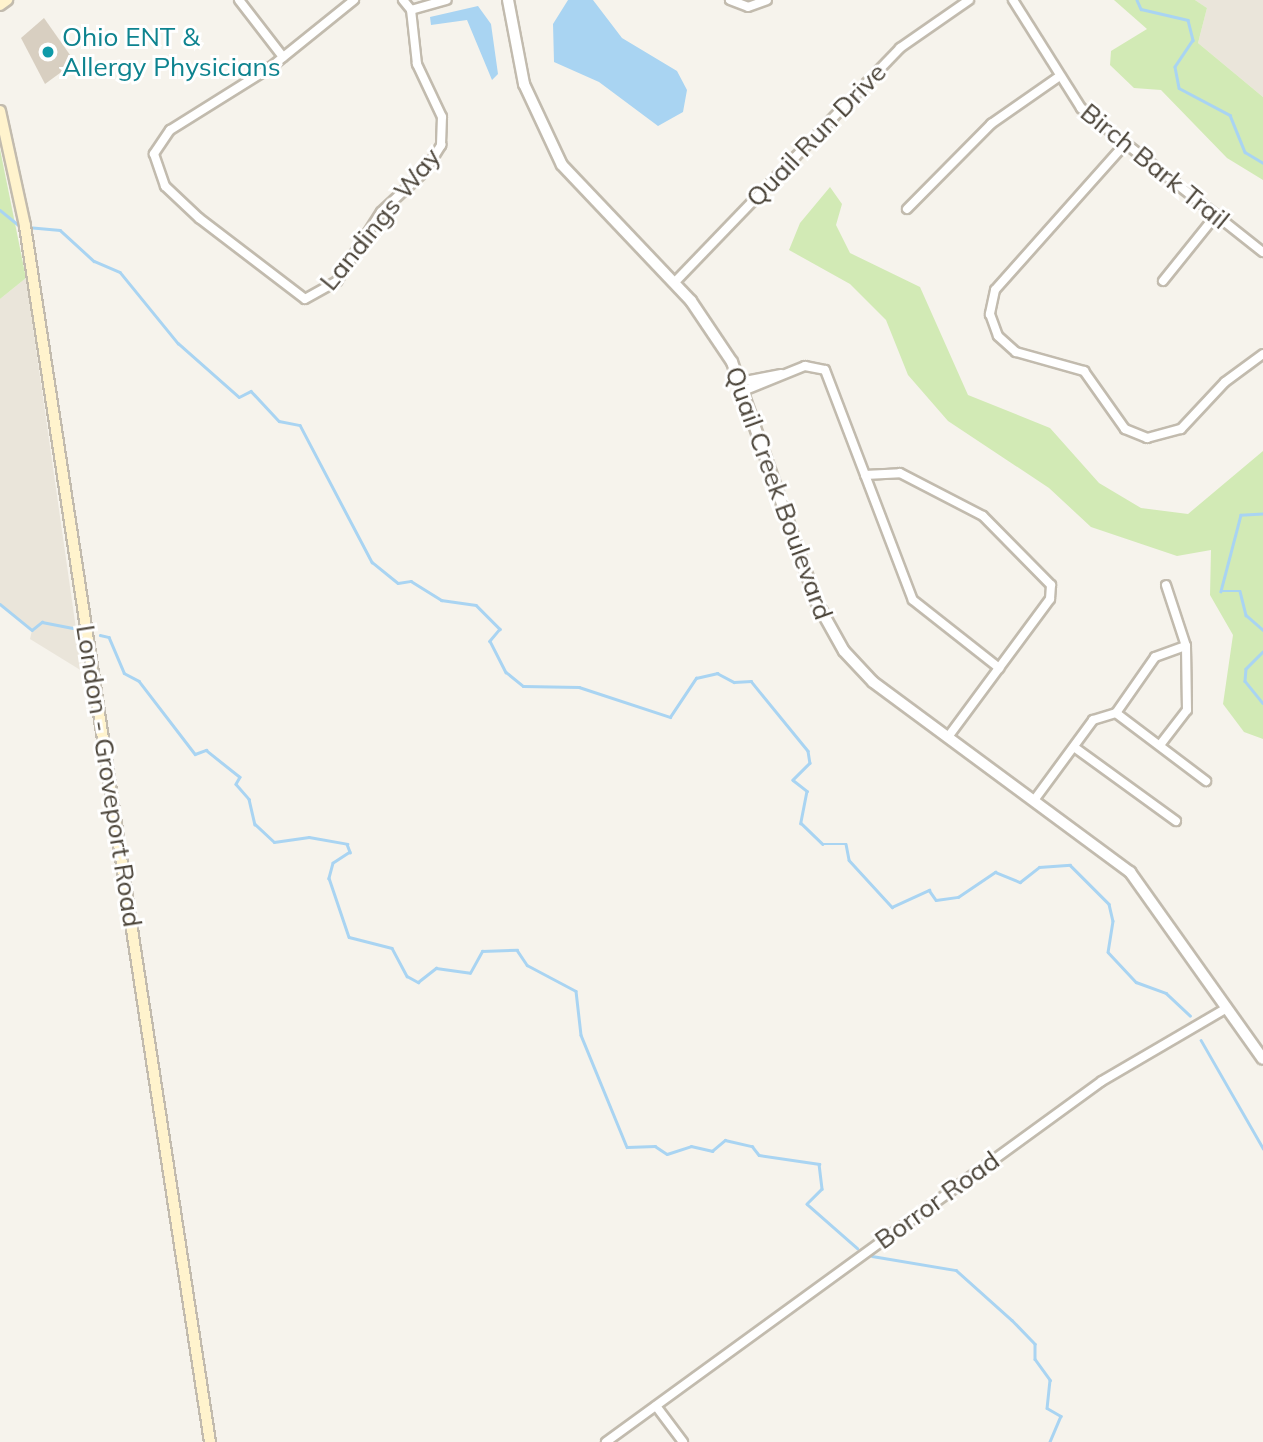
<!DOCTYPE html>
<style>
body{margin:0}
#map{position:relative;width:1263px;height:1442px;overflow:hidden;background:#f6f3ec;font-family:Mulish,sans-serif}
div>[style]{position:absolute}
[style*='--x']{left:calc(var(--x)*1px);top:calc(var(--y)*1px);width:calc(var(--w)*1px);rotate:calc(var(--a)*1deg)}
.residential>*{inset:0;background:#eae5da}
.green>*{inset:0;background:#d2eab5}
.water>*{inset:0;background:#a9d4f2}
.stream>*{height:2.5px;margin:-1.25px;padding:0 1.25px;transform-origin:1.25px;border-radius:1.25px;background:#a9d4f2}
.building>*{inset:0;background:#d8cfc1}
.roads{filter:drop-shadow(2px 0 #c2bbae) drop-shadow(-2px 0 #c2bbae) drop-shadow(0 2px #c2bbae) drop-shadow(0 -2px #c2bbae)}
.minor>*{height:8px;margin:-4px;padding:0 4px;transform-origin:4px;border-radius:4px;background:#fff}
.tertiary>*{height:10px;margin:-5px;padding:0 5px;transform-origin:5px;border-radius:5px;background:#fff}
.secondary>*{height:10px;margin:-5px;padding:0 5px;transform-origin:5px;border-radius:5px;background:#fff3cd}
.dots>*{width:19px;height:19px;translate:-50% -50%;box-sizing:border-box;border:4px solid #fff;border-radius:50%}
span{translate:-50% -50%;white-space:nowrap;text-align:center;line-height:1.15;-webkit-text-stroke:6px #fff;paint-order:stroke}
.culture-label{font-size:26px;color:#0d838f}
.left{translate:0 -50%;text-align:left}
.street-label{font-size:26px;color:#4b4439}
</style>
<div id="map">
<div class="residential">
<i style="clip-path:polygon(1195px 0,1263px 0,1263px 97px,1198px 43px,1207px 8px)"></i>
<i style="clip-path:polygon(26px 278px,82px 671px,30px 639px,32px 630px,0 604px,0 299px)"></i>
</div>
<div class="green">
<i style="clip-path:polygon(1114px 0,1195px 0,1207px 8px,1198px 43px,1263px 97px,1263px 180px,1227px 158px,1161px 90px,1134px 88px,1110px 65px,1111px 51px,1147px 29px)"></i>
<i style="clip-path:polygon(0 149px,26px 278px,0 299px)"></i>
<i style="clip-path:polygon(830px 187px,842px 204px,836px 225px,850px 253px,920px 287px,968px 395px,1050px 428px,1099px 483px,1141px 508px,1188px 514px,1263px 451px,1263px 739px,1244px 732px,1223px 704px,1233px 635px,1210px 595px,1211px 550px,1177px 556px,1091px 527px,1049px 488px,948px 421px,908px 375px,886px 320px,850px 284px,789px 250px,800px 223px)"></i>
</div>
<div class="water">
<i style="clip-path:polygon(568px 0,593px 0,622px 38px,677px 71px,687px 90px,683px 112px,658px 126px,599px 82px,554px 62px,553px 24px)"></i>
<i style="clip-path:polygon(478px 6px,491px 24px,498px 74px,492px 80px,467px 20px,431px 25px,430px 17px)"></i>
</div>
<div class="stream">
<i style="--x:1137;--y:0;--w:10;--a:66"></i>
<i style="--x:1141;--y:9;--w:48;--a:13.2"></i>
<i style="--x:1188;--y:20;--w:21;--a:76"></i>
<i style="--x:1193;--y:40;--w:32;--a:124"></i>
<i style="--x:1175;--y:67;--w:21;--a:79"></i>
<i style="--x:1179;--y:88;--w:58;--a:27.9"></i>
<i style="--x:1230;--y:115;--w:40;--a:68"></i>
<i style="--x:1245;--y:152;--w:21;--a:31"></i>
<i style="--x:0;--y:210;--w:27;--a:39"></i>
<i style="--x:27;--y:227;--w:33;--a:5"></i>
<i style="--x:60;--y:230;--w:46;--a:42.4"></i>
<i style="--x:94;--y:261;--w:28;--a:23"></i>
<i style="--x:120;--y:272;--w:92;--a:50.8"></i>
<i style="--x:178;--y:343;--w:81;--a:41.5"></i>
<i style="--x:239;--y:397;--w:13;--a:-27"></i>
<i style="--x:251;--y:391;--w:41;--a:47"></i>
<i style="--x:279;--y:421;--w:21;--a:11"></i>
<i style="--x:300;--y:425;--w:155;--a:62.3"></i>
<i style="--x:372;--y:562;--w:33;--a:39"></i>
<i style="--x:398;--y:583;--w:13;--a:-9"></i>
<i style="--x:411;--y:581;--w:36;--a:32"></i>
<i style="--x:441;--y:600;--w:35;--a:8"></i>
<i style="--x:476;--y:605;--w:34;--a:45"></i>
<i style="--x:500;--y:629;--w:16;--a:130"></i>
<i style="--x:490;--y:641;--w:35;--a:63"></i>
<i style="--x:506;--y:672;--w:22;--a:39"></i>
<i style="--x:523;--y:686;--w:56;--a:1"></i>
<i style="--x:579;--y:687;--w:96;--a:18.2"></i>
<i style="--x:670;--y:717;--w:47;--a:-56.3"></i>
<i style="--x:696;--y:678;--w:22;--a:-13"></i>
<i style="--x:717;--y:673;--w:19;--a:28"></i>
<i style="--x:734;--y:682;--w:17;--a:-3"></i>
<i style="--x:751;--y:681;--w:90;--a:50.8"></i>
<i style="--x:808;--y:751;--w:12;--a:81"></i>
<i style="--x:810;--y:763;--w:24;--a:135"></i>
<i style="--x:793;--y:780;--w:18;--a:38"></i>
<i style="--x:807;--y:791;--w:33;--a:101"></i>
<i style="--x:801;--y:823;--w:30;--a:44"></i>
<i style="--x:823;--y:844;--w:23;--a:0"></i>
<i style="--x:846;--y:844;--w:16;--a:79"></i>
<i style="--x:849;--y:860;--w:64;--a:47.5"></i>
<i style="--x:892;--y:907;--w:41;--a:-24.7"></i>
<i style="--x:929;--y:890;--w:12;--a:55"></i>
<i style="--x:936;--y:900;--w:22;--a:-8"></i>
<i style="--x:958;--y:897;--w:45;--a:-34"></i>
<i style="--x:995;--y:872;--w:27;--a:22"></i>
<i style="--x:1020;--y:882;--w:24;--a:-38"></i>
<i style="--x:1039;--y:867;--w:31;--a:-4"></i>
<i style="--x:1070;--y:865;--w:55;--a:45"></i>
<i style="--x:1109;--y:904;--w:17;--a:77"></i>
<i style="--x:1113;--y:921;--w:31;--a:99"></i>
<i style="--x:1108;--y:952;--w:41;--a:47"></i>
<i style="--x:1136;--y:982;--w:32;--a:20"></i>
<i style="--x:1166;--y:993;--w:33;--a:43"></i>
<i style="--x:1263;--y:514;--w:22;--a:177"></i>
<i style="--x:1241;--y:515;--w:79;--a:104.7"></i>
<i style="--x:1221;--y:591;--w:19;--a:0"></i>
<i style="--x:1240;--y:591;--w:25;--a:76"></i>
<i style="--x:1246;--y:615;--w:23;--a:41"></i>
<i style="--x:0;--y:604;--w:41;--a:39.1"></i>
<i style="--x:32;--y:630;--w:13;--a:-39"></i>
<i style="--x:42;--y:622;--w:31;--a:11"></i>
<i style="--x:100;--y:635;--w:9;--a:13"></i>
<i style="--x:109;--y:637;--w:39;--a:67"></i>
<i style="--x:124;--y:673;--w:17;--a:28"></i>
<i style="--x:139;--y:681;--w:92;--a:52.5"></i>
<i style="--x:195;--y:754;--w:12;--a:-20"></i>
<i style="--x:206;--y:750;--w:43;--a:38.5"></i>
<i style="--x:240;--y:777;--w:8;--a:120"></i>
<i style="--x:236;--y:784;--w:20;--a:49"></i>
<i style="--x:249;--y:799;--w:26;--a:77"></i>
<i style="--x:255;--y:824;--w:26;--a:43"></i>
<i style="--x:274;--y:842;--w:35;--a:-8"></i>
<i style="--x:309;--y:837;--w:39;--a:10"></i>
<i style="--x:347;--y:844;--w:9;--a:69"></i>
<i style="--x:350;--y:852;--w:20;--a:147"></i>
<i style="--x:333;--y:863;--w:16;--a:105"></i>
<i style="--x:329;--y:878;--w:62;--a:71.3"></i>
<i style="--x:349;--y:937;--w:44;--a:14.3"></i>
<i style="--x:392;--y:948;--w:32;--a:62"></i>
<i style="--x:407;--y:976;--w:13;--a:29"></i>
<i style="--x:418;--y:982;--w:23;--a:-38"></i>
<i style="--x:436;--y:968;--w:34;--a:8"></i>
<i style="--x:470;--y:973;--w:25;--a:-61"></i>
<i style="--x:482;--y:951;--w:35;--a:-2"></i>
<i style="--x:517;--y:950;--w:18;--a:56"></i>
<i style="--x:527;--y:965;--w:55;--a:28"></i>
<i style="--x:576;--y:991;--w:44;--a:83.5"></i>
<i style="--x:581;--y:1035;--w:121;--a:67.7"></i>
<i style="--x:627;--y:1147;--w:28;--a:-2"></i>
<i style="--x:655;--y:1146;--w:14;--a:34"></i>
<i style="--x:667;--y:1154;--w:25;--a:-18"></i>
<i style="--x:691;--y:1146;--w:22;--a:13"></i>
<i style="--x:712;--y:1151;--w:17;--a:-40"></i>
<i style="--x:725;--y:1140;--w:28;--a:13"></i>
<i style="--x:752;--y:1146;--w:11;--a:52"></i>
<i style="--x:759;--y:1155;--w:61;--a:8.5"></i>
<i style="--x:819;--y:1164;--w:25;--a:83"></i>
<i style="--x:822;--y:1189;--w:21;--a:135"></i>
<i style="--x:807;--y:1204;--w:67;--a:41.3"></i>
<i style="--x:1263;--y:652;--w:24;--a:135"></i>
<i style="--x:1246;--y:669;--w:12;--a:95"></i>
<i style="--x:1245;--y:681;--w:28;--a:51"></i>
<i style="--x:1201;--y:1040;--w:125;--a:60.1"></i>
<i style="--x:872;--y:1256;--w:85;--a:9.5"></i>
<i style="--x:956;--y:1270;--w:75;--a:41.8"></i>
<i style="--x:1012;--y:1320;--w:33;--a:46"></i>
<i style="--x:1035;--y:1344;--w:15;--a:90"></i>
<i style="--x:1035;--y:1359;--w:26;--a:54"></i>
<i style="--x:1050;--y:1380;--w:28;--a:96"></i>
<i style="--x:1047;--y:1408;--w:16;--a:30"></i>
<i style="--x:1061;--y:1416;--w:28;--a:113"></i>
</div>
<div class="building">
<i style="clip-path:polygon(44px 18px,75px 62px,45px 84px,21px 38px)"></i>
</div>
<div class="roads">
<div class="minor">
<i style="--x:239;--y:0;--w:72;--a:52.3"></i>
<i style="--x:354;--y:0;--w:107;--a:141.1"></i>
<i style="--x:271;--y:67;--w:119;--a:148"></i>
<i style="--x:170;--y:130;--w:29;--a:124"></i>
<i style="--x:154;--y:154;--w:34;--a:71"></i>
<i style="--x:165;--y:186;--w:47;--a:43.3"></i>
<i style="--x:199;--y:218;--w:133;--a:37.4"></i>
<i style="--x:305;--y:299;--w:37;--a:-29"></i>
<i style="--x:337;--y:281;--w:82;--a:-57.5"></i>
<i style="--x:381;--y:212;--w:60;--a:-43"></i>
<i style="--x:425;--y:171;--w:31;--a:-58"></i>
<i style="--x:441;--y:145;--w:28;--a:-88"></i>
<i style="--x:442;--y:117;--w:59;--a:-115.3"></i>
<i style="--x:417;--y:64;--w:54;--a:-96.3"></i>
<i style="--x:403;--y:0;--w:13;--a:51"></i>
<i style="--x:411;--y:10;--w:37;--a:-16"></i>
<i style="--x:730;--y:0;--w:19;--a:21"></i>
<i style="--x:748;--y:7;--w:20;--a:-20"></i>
<i style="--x:1013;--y:0;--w:128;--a:57.8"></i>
<i style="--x:1081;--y:108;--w:232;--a:38.4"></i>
<i style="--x:1125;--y:144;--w:195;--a:131.7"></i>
<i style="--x:995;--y:290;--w:25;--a:102"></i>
<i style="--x:990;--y:314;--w:23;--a:70"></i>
<i style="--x:998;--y:336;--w:24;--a:42"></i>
<i style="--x:1016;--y:352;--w:71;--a:15.6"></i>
<i style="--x:1084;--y:371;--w:71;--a:54.7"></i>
<i style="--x:1125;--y:429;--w:24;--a:22"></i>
<i style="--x:1147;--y:438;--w:35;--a:-15"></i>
<i style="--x:1181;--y:429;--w:64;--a:-46.9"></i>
<i style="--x:1225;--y:382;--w:47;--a:-36.4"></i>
<i style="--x:907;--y:209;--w:120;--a:-45.3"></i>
<i style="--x:991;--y:124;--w:80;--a:-34.9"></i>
<i style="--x:1163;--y:281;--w:85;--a:-51.2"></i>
<i style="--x:674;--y:283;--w:326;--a:-46.1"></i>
<i style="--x:900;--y:48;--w:84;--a:-34.8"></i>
<i style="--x:740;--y:382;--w:42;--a:-11"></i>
<i style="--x:743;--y:391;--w:67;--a:-22"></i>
<i style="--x:805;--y:366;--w:20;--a:11"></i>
<i style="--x:825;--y:370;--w:246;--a:69.1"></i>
<i style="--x:913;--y:600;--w:110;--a:38.3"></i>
<i style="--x:865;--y:475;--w:35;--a:-3"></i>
<i style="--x:900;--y:473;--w:93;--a:27.4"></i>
<i style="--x:983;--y:516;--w:97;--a:45.4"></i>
<i style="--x:1051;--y:585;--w:14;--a:94"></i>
<i style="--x:1050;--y:599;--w:172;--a:126.5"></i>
<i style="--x:1116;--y:713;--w:113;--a:37.1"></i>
<i style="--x:1160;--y:745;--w:44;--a:-52.4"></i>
<i style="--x:1187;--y:710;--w:64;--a:-90.9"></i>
<i style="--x:1186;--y:646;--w:64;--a:-108.2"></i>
<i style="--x:1074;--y:747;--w:126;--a:36"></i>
<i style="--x:1035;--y:799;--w:98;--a:-53.7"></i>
<i style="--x:1093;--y:720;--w:24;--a:-17"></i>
<i style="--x:1116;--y:713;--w:68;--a:-55.1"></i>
<i style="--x:1155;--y:657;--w:33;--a:-20"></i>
<i style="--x:656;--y:1406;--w:45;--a:53.1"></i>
<i style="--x:606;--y:1442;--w:613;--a:-36.05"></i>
<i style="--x:1102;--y:1081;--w:145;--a:-30.3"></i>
</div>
<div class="tertiary">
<i style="--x:508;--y:0;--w:86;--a:79.2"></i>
<i style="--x:524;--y:84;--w:89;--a:64.9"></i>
<i style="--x:562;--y:165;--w:187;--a:46.5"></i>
<i style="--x:691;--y:301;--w:73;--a:56.1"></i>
<i style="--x:732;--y:362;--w:253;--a:70.6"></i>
<i style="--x:816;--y:601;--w:57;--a:60.8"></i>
<i style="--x:844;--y:651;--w:42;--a:46.9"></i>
<i style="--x:873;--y:682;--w:320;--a:36.5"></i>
<i style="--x:1130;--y:872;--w:229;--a:54.6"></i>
</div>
<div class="secondary">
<i style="--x:0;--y:5;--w:9;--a:-36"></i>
<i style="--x:0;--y:111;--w:118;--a:77.7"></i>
<i style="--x:25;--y:226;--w:1230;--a:81.35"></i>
</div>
</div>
<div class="dots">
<i style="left:48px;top:52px;background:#0f9aa8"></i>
</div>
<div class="culture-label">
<span class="left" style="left:62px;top:52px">Ohio ENT &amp;<br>Allergy Physicians</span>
</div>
<div class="street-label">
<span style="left:816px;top:135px;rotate:-46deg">Quail Run Drive</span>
<span style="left:1155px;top:166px;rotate:39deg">Birch Bark Trail</span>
<span style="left:380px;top:219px;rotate:-51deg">Landings Way</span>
<span style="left:779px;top:493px;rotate:70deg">Quail Creek Boulevard</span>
<span style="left:109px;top:776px;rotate:81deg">London - Groveport Road</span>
<span style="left:937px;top:1200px;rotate:-36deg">Borror Road</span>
</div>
</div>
